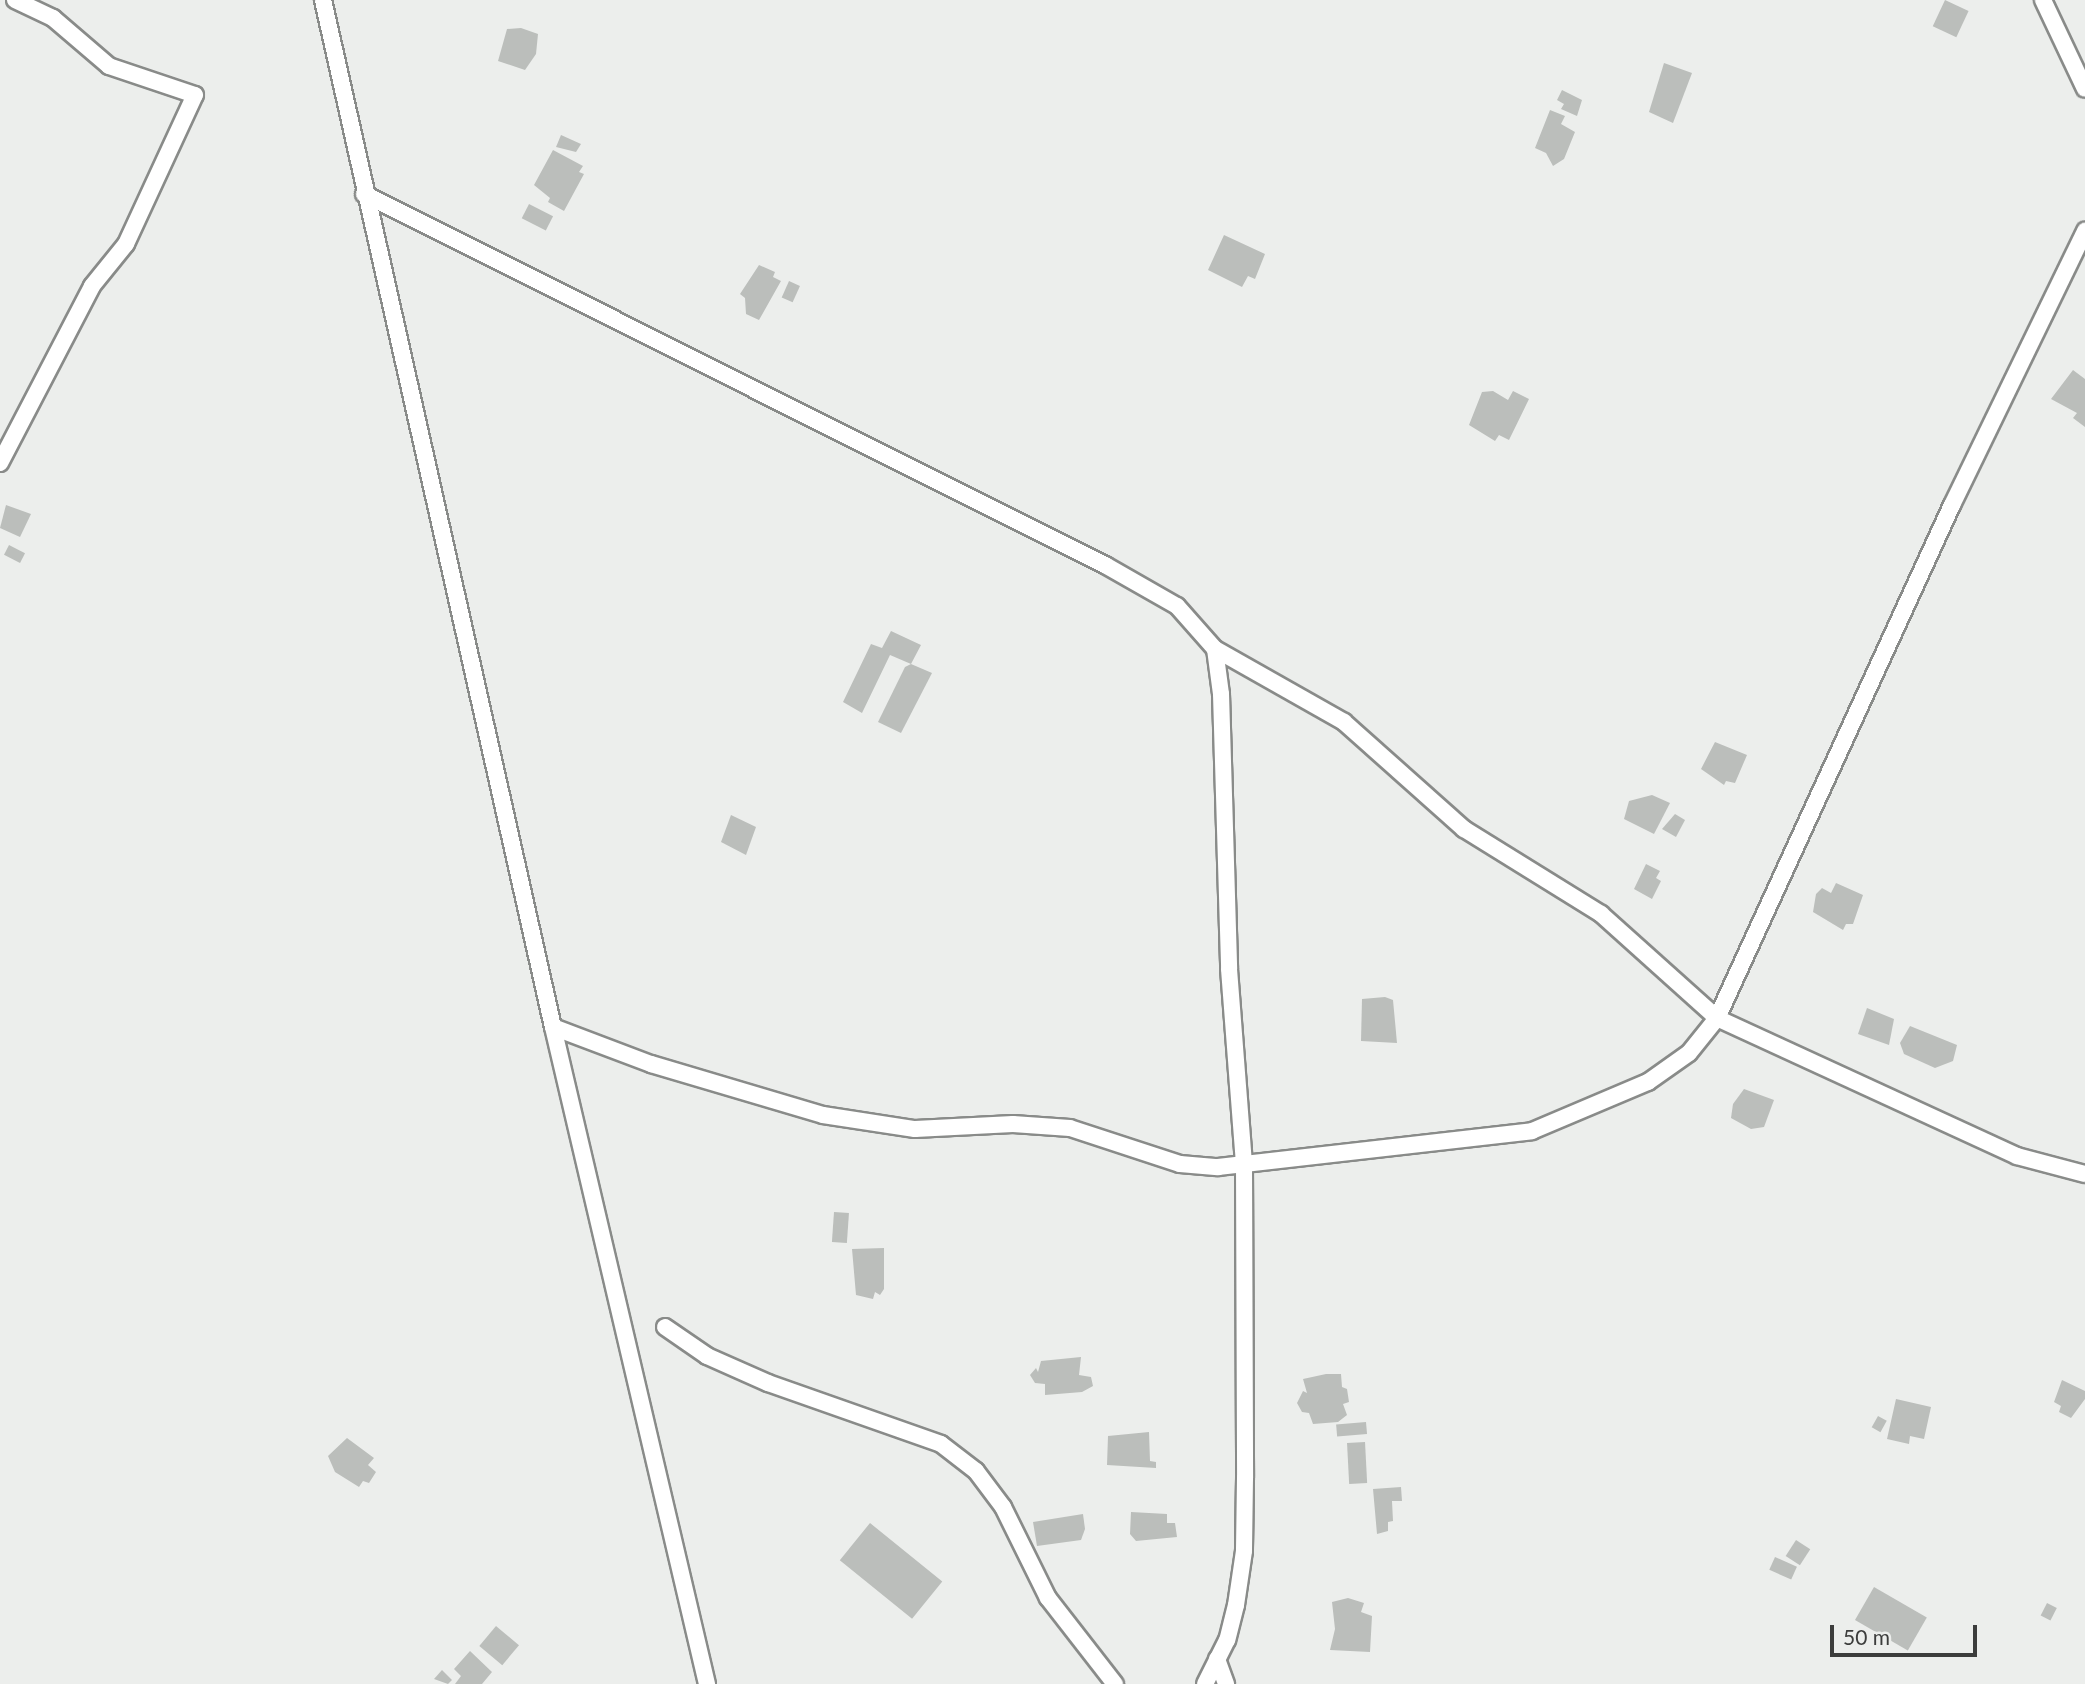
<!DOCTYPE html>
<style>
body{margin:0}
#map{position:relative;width:2085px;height:1684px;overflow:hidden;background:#eceeec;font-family:Lato,sans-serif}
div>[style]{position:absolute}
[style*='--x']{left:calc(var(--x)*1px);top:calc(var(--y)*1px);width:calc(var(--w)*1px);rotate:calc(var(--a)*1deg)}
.building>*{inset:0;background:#bbbebb;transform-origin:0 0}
.roads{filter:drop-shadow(2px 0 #898b89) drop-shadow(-2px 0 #898b89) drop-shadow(0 2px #898b89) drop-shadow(0 -2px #898b89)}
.street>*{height:16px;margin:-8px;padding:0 8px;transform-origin:8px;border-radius:8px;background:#fff}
span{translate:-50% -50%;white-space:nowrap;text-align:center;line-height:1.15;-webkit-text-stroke:6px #eceeec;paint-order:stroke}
.scale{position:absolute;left:1830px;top:1625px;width:147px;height:32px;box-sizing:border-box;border:4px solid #3c3d3c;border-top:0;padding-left:9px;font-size:21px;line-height:24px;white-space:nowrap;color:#3c3d3c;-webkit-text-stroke:5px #eceeec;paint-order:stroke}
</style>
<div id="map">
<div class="building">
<i style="left:1945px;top:0;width:26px;height:29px;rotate:25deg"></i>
<i style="clip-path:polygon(521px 28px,538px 34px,536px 54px,525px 70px,498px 61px,507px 29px)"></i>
<i style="clip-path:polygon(1664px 63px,1692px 73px,1673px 123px,1649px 112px)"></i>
<i style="clip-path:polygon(1562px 90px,1582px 100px,1577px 116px,1561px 109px,1564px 104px,1557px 100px)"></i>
<i style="clip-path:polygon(1550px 110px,1565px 116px,1561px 124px,1575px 132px,1564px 159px,1553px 166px,1546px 153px,1535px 148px)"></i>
<i style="clip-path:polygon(561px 135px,581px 144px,576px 152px,556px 147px)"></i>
<i style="clip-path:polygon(553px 150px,583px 166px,579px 172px,584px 174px,564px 211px,548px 202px,550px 198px,534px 185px)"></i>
<i style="left:529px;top:204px;width:27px;height:16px;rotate:27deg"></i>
<i style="clip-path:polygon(1224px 235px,1265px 254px,1255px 279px,1248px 276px,1242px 287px,1208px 270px)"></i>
<i style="clip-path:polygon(759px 265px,775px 272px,773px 277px,781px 281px,759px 320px,746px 314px,745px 298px,740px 294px)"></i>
<i style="left:789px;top:281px;width:12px;height:18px;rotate:24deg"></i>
<i style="clip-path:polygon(2073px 370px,2085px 379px,2085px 427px,2073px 418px,2077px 413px,2051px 399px)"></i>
<i style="clip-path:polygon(1493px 391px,1508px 400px,1513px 391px,1529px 399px,1509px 440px,1499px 435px,1495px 441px,1469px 425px,1482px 392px)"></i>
<i style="clip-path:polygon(6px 505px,31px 514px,20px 537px,0 528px)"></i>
<i style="left:9px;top:545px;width:18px;height:11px;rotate:27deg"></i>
<i style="clip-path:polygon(891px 631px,921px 645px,911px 664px,890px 655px,862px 713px,843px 702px,871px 644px,882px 648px)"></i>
<i style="clip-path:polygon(911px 664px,932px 673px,901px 733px,878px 722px,905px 667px)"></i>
<i style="clip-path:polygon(1715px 742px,1747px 755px,1735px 783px,1726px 781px,1724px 785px,1701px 769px)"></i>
<i style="clip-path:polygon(1652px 795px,1670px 803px,1654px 834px,1624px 819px,1629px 801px)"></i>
<i style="clip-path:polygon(1675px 814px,1685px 820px,1676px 837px,1662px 829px)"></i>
<i style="clip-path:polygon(731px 815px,756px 827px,746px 855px,721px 842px)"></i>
<i style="clip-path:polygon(1646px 864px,1660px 871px,1656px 878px,1661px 881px,1652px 899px,1634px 889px)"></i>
<i style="clip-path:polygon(1836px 883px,1863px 895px,1853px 924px,1846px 924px,1843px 930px,1813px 912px,1816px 894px,1822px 888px,1831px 893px)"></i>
<i style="clip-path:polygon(1385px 997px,1393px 1000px,1397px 1043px,1361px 1041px,1362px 999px)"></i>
<i style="clip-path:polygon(1867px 1008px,1894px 1019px,1889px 1045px,1858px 1034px)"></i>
<i style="clip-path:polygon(1910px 1026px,1957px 1045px,1953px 1061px,1935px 1068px,1904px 1054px,1900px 1043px)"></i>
<i style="clip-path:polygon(1744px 1089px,1774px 1100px,1764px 1127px,1751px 1129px,1731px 1118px,1733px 1104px)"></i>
<i style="left:834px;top:1212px;width:15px;height:30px;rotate:4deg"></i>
<i style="clip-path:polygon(884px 1248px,884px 1289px,880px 1295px,875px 1292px,873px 1299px,856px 1295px,852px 1249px)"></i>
<i style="clip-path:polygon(1081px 1357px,1079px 1375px,1091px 1377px,1093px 1386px,1082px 1392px,1045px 1395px,1045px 1384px,1035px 1383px,1030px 1375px,1036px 1368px,1038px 1372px,1041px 1361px)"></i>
<i style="clip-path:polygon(1326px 1374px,1341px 1374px,1342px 1387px,1347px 1389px,1349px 1402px,1343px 1404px,1347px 1415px,1338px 1422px,1313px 1424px,1309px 1413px,1302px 1412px,1297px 1403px,1303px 1391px,1307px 1393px,1303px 1379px)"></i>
<i style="clip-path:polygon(2062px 1380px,2085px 1391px,2085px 1399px,2071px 1418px,2059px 1412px,2061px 1406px,2054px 1402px)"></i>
<i style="clip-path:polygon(1896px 1399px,1931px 1407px,1924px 1439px,1910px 1436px,1909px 1444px,1887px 1439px)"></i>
<i style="left:1878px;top:1416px;width:10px;height:13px;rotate:29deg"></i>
<i style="left:1366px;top:1422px;width:12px;height:30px;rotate:85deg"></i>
<i style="clip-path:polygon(1149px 1432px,1150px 1461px,1156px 1462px,1156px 1468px,1107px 1465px,1108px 1436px)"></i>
<i style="clip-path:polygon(347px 1438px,374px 1458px,368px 1465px,376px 1472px,369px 1483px,363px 1481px,359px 1487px,335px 1472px,328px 1456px)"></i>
<i style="left:1365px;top:1442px;width:41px;height:18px;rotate:87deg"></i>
<i style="clip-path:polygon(1401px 1487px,1402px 1501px,1392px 1501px,1393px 1521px,1388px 1522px,1388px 1531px,1377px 1534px,1373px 1489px)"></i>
<i style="clip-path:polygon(1131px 1512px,1167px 1514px,1167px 1523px,1175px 1523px,1177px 1537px,1136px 1541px,1130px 1534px)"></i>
<i style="clip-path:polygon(1083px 1514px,1085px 1529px,1081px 1540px,1037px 1546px,1033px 1522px)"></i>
<i style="left:870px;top:1523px;width:93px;height:48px;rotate:39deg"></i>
<i style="left:1796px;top:1540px;width:17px;height:19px;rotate:33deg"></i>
<i style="left:1775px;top:1557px;width:24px;height:14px;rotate:24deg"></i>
<i style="left:1874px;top:1587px;width:61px;height:38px;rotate:30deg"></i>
<i style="clip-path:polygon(1348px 1598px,1364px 1603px,1361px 1612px,1372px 1616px,1370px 1652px,1330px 1650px,1335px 1629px,1332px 1602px)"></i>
<i style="left:2047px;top:1603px;width:11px;height:14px;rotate:27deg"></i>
<i style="left:496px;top:1626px;width:30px;height:26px;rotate:40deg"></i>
<i style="clip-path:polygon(470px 1651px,492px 1672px,482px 1684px,455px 1684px,461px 1676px,454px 1669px)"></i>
<i style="clip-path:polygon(442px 1670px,452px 1680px,448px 1684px,434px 1679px)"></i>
</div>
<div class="roads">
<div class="street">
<i style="--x:323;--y:0;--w:1052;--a:77.38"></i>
<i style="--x:553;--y:1027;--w:675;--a:76.81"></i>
<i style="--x:2043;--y:0;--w:98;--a:64.7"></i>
<i style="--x:364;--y:194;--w:829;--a:26.6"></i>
<i style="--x:1105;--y:565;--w:83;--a:29.7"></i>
<i style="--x:1177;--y:606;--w:57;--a:48.5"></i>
<i style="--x:1215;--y:649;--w:45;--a:82.4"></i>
<i style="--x:1221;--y:694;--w:275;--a:88.3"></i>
<i style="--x:1229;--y:969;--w:197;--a:85.6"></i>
<i style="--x:1244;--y:1165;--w:313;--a:89.8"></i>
<i style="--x:1245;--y:1478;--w:73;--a:90.8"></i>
<i style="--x:1244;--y:1551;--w:55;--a:98.4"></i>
<i style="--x:1236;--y:1605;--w:36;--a:104"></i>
<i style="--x:1227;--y:1640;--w:49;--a:116.6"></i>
<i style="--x:0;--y:463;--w:199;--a:-62.5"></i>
<i style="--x:92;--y:286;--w:54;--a:-51"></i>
<i style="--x:126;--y:244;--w:164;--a:-65.2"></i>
<i style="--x:195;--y:95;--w:91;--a:-161.4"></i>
<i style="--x:109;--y:66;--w:74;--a:-139.4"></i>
<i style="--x:53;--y:18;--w:42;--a:-154.7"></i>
<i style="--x:1215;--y:649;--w:148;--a:29.5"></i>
<i style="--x:1344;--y:722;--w:161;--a:41.7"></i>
<i style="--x:1464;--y:829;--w:161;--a:31.8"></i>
<i style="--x:1601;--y:914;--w:156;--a:41.9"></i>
<i style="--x:1717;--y:1018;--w:330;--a:24.7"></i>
<i style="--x:2017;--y:1156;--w:70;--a:14.8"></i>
<i style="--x:553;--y:1027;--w:105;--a:20.7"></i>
<i style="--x:651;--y:1064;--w:179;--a:16.5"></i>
<i style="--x:823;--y:1115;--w:93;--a:8.7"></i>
<i style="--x:915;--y:1129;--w:98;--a:-2.9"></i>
<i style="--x:1013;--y:1124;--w:57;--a:4"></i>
<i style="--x:1070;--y:1128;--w:116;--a:18.1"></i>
<i style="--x:1180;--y:1164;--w:38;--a:5"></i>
<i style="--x:1218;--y:1167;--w:316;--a:-6.5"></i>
<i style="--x:1532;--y:1131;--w:126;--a:-22.9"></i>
<i style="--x:1648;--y:1082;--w:50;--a:-35.3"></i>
<i style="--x:1689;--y:1053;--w:45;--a:-51.3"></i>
<i style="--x:1717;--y:1018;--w:564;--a:-65.39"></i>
<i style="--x:1952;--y:505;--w:305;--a:-64.1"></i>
<i style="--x:665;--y:1327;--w:51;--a:34.6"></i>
<i style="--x:707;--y:1356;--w:67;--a:23.9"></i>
<i style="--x:768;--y:1383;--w:183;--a:19.4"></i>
<i style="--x:941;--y:1444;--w:44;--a:37.6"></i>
<i style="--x:976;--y:1471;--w:45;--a:53.1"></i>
<i style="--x:1003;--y:1507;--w:102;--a:63.7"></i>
<i style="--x:1048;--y:1598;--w:109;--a:52.1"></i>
<i style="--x:1217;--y:1659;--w:27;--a:70"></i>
</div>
</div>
<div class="scale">50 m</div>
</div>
